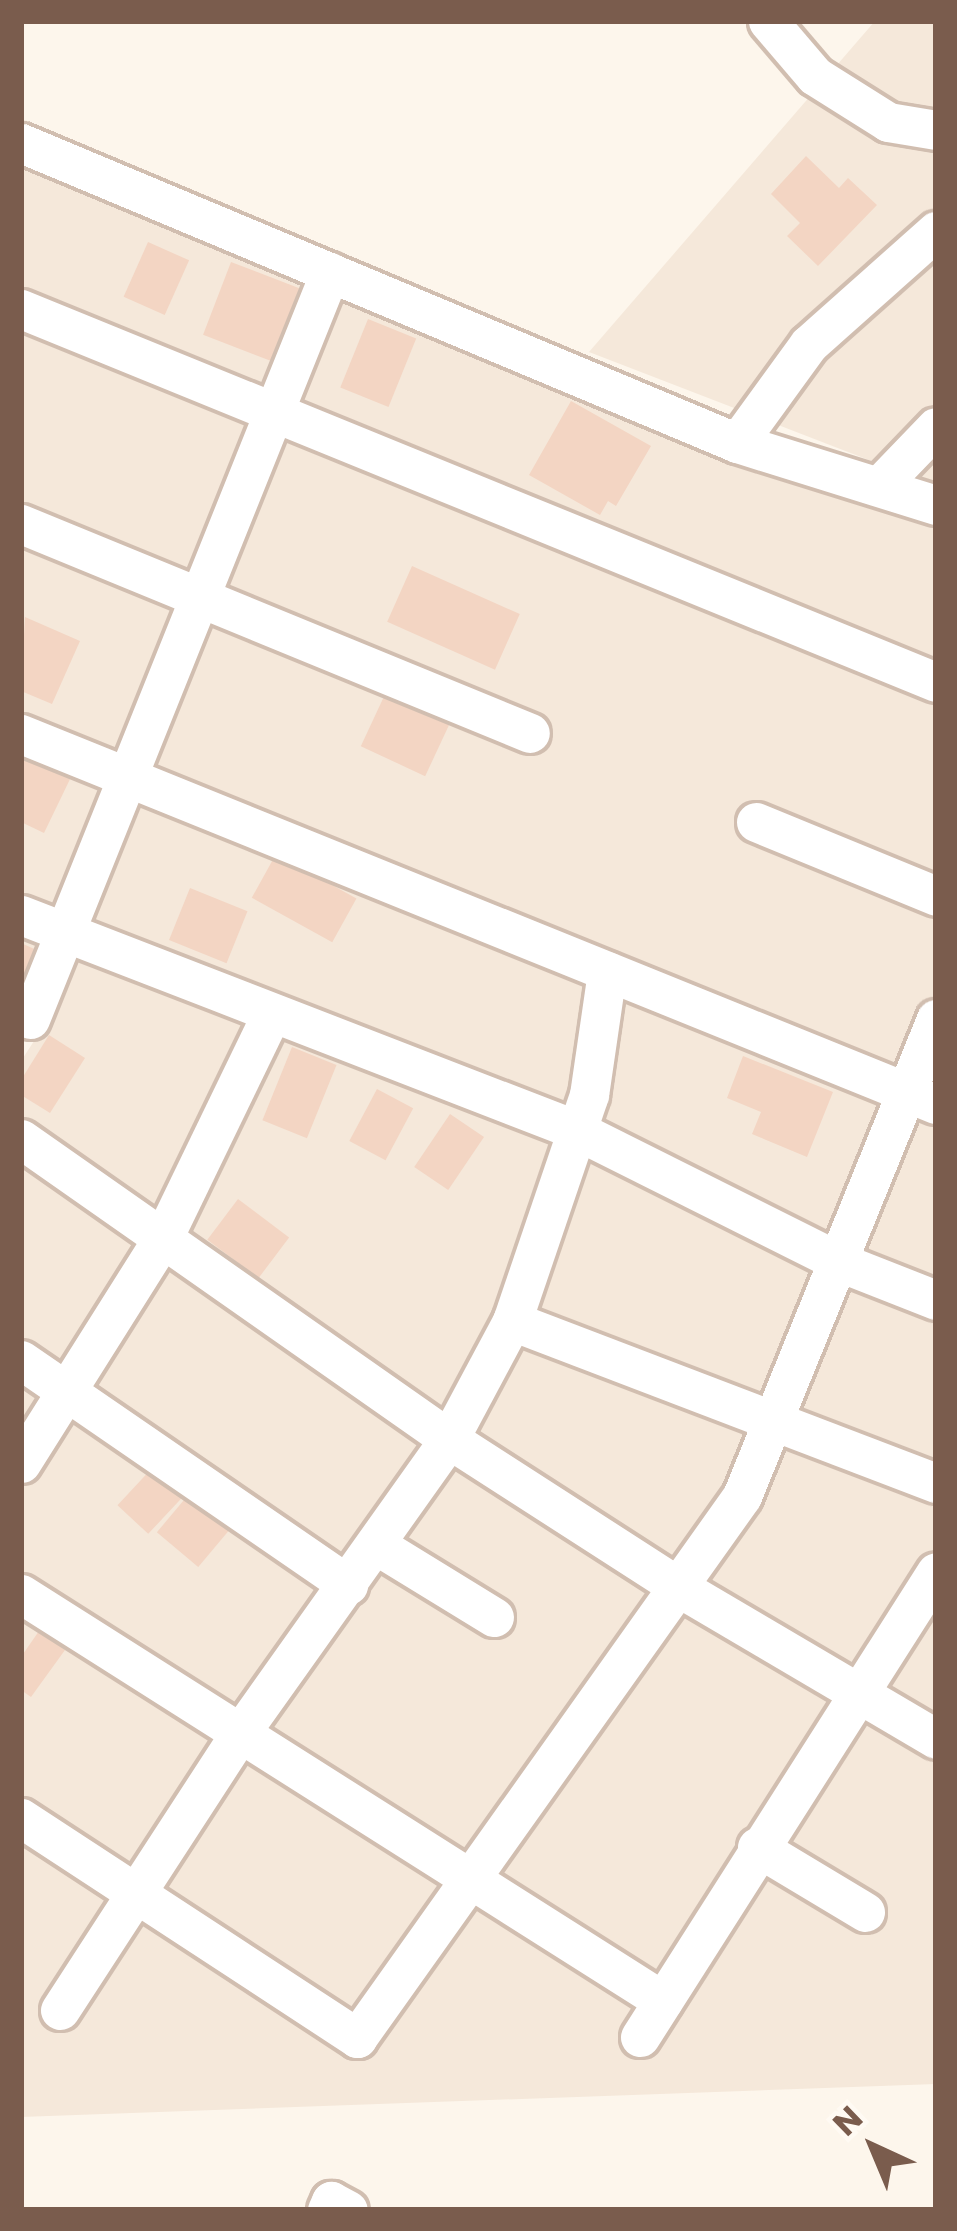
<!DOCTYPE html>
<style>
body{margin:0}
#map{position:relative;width:957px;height:2231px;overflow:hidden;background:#fdf6ec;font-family:Poppins,sans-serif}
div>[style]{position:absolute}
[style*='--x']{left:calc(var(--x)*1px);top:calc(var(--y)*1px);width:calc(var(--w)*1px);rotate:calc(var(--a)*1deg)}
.residential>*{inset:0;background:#f5e8da}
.building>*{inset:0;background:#f3d5c3;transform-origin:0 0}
.roads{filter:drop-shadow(3px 0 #d1beb0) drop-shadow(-3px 0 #d1beb0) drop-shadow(0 3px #d1beb0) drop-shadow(0 -3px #d1beb0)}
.street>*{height:39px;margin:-19.5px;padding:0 19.5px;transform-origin:19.5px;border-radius:19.5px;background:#fff}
span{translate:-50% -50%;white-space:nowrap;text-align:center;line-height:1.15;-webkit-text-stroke:9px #fffaf3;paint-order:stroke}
.frame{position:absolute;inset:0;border:24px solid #7a5c4d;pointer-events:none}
.north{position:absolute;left:813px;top:2087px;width:120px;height:120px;-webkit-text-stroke:9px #fffaf3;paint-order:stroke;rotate:316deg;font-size:33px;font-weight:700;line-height:48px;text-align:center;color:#7a5c4d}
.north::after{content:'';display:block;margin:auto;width:42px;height:54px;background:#7a5c4d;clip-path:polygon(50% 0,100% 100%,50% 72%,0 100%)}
</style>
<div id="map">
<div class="residential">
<i style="clip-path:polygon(875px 21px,936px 21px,936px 486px,589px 352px)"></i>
<i style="clip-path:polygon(21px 147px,936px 517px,936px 2084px,21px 2117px,21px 1061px,36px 1038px,21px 1031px)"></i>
</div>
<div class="building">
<i style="clip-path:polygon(806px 156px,839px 188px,848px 178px,877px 205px,818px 266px,787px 236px,800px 223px,771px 194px)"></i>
<i style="left:148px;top:242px;width:45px;height:60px;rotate:24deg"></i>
<i style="left:231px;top:262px;width:87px;height:78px;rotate:21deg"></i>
<i style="left:368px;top:319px;width:52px;height:74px;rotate:22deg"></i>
<i style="clip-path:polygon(571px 401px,651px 446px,616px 506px,608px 501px,600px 515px,529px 475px)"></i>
<i style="left:412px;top:566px;width:118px;height:61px;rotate:24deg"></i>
<i style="clip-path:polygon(25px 617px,80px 641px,52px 704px,21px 691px)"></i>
<i style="left:387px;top:690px;width:71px;height:62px;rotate:25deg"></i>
<i style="clip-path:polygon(21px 751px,72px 775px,44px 833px,21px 822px)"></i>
<i style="left:276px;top:854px;width:92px;height:50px;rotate:29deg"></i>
<i style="left:190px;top:888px;width:62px;height:56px;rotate:22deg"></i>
<i style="clip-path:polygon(21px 943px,52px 957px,21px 1017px)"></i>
<i style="clip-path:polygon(49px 1035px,85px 1058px,50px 1113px,21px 1095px,21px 1080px)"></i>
<i style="left:292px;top:1047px;width:48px;height:79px;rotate:22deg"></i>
<i style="clip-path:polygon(743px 1056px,833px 1092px,807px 1157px,752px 1134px,761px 1112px,727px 1098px)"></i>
<i style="left:377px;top:1089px;width:41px;height:59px;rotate:28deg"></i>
<i style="left:450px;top:1114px;width:41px;height:64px;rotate:34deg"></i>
<i style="left:238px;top:1199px;width:64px;height:51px;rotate:37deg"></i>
<i style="left:155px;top:1465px;width:42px;height:55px;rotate:43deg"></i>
<i style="left:189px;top:1494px;width:54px;height:50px;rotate:40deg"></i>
<i style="clip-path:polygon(39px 1631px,65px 1650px,31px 1697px,21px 1690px,21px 1657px)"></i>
</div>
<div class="roads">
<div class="street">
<i style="--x:768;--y:21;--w:72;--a:49.5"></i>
<i style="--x:815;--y:76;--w:86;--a:32.2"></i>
<i style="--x:888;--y:122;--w:49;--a:9.5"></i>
<i style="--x:21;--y:143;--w:776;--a:22.73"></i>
<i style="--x:737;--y:443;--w:208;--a:17.3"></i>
<i style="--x:21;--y:309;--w:988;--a:22.18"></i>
<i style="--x:737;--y:443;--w:122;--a:-54"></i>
<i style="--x:809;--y:344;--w:170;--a:-41.7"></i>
<i style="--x:883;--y:482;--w:76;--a:-46.1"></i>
<i style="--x:21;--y:524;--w:550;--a:22.32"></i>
<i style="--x:21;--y:734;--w:987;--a:22.02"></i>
<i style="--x:756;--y:822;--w:195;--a:22.3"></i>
<i style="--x:21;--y:915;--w:593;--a:21.16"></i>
<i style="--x:574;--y:1129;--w:300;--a:26.6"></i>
<i style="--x:842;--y:1263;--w:101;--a:21.5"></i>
<i style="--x:30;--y:1019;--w:805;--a:-68.12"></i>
<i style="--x:21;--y:1139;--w:523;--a:35.03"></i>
<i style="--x:449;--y:1439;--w:275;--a:32.8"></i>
<i style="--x:680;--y:1588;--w:297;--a:30.5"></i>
<i style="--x:512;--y:1321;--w:454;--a:20.9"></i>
<i style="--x:21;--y:1360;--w:397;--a:34.5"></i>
<i style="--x:21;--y:1463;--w:268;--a:-57.8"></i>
<i style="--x:164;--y:1236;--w:246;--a:-64.2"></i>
<i style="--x:378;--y:1546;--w:136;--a:31.5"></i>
<i style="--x:21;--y:1594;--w:760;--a:32.37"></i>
<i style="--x:21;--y:1818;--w:402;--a:33.2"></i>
<i style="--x:357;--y:2038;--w:665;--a:-54.61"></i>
<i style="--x:742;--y:1496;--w:515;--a:-67.87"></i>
<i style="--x:757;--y:1847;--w:126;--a:31"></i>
<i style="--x:60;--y:2010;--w:327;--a:-57"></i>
<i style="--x:238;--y:1736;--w:364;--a:-54.6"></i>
<i style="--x:449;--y:1439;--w:134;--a:-61.9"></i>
<i style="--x:512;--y:1321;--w:239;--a:-71.2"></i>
<i style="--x:589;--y:1095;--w:125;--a:-81.7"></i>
<i style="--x:640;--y:2037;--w:551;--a:-57.52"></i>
<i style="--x:327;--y:2210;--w:10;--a:-66"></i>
<i style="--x:331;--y:2201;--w:19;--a:28"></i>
</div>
</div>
<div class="frame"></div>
<div class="north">N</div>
</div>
